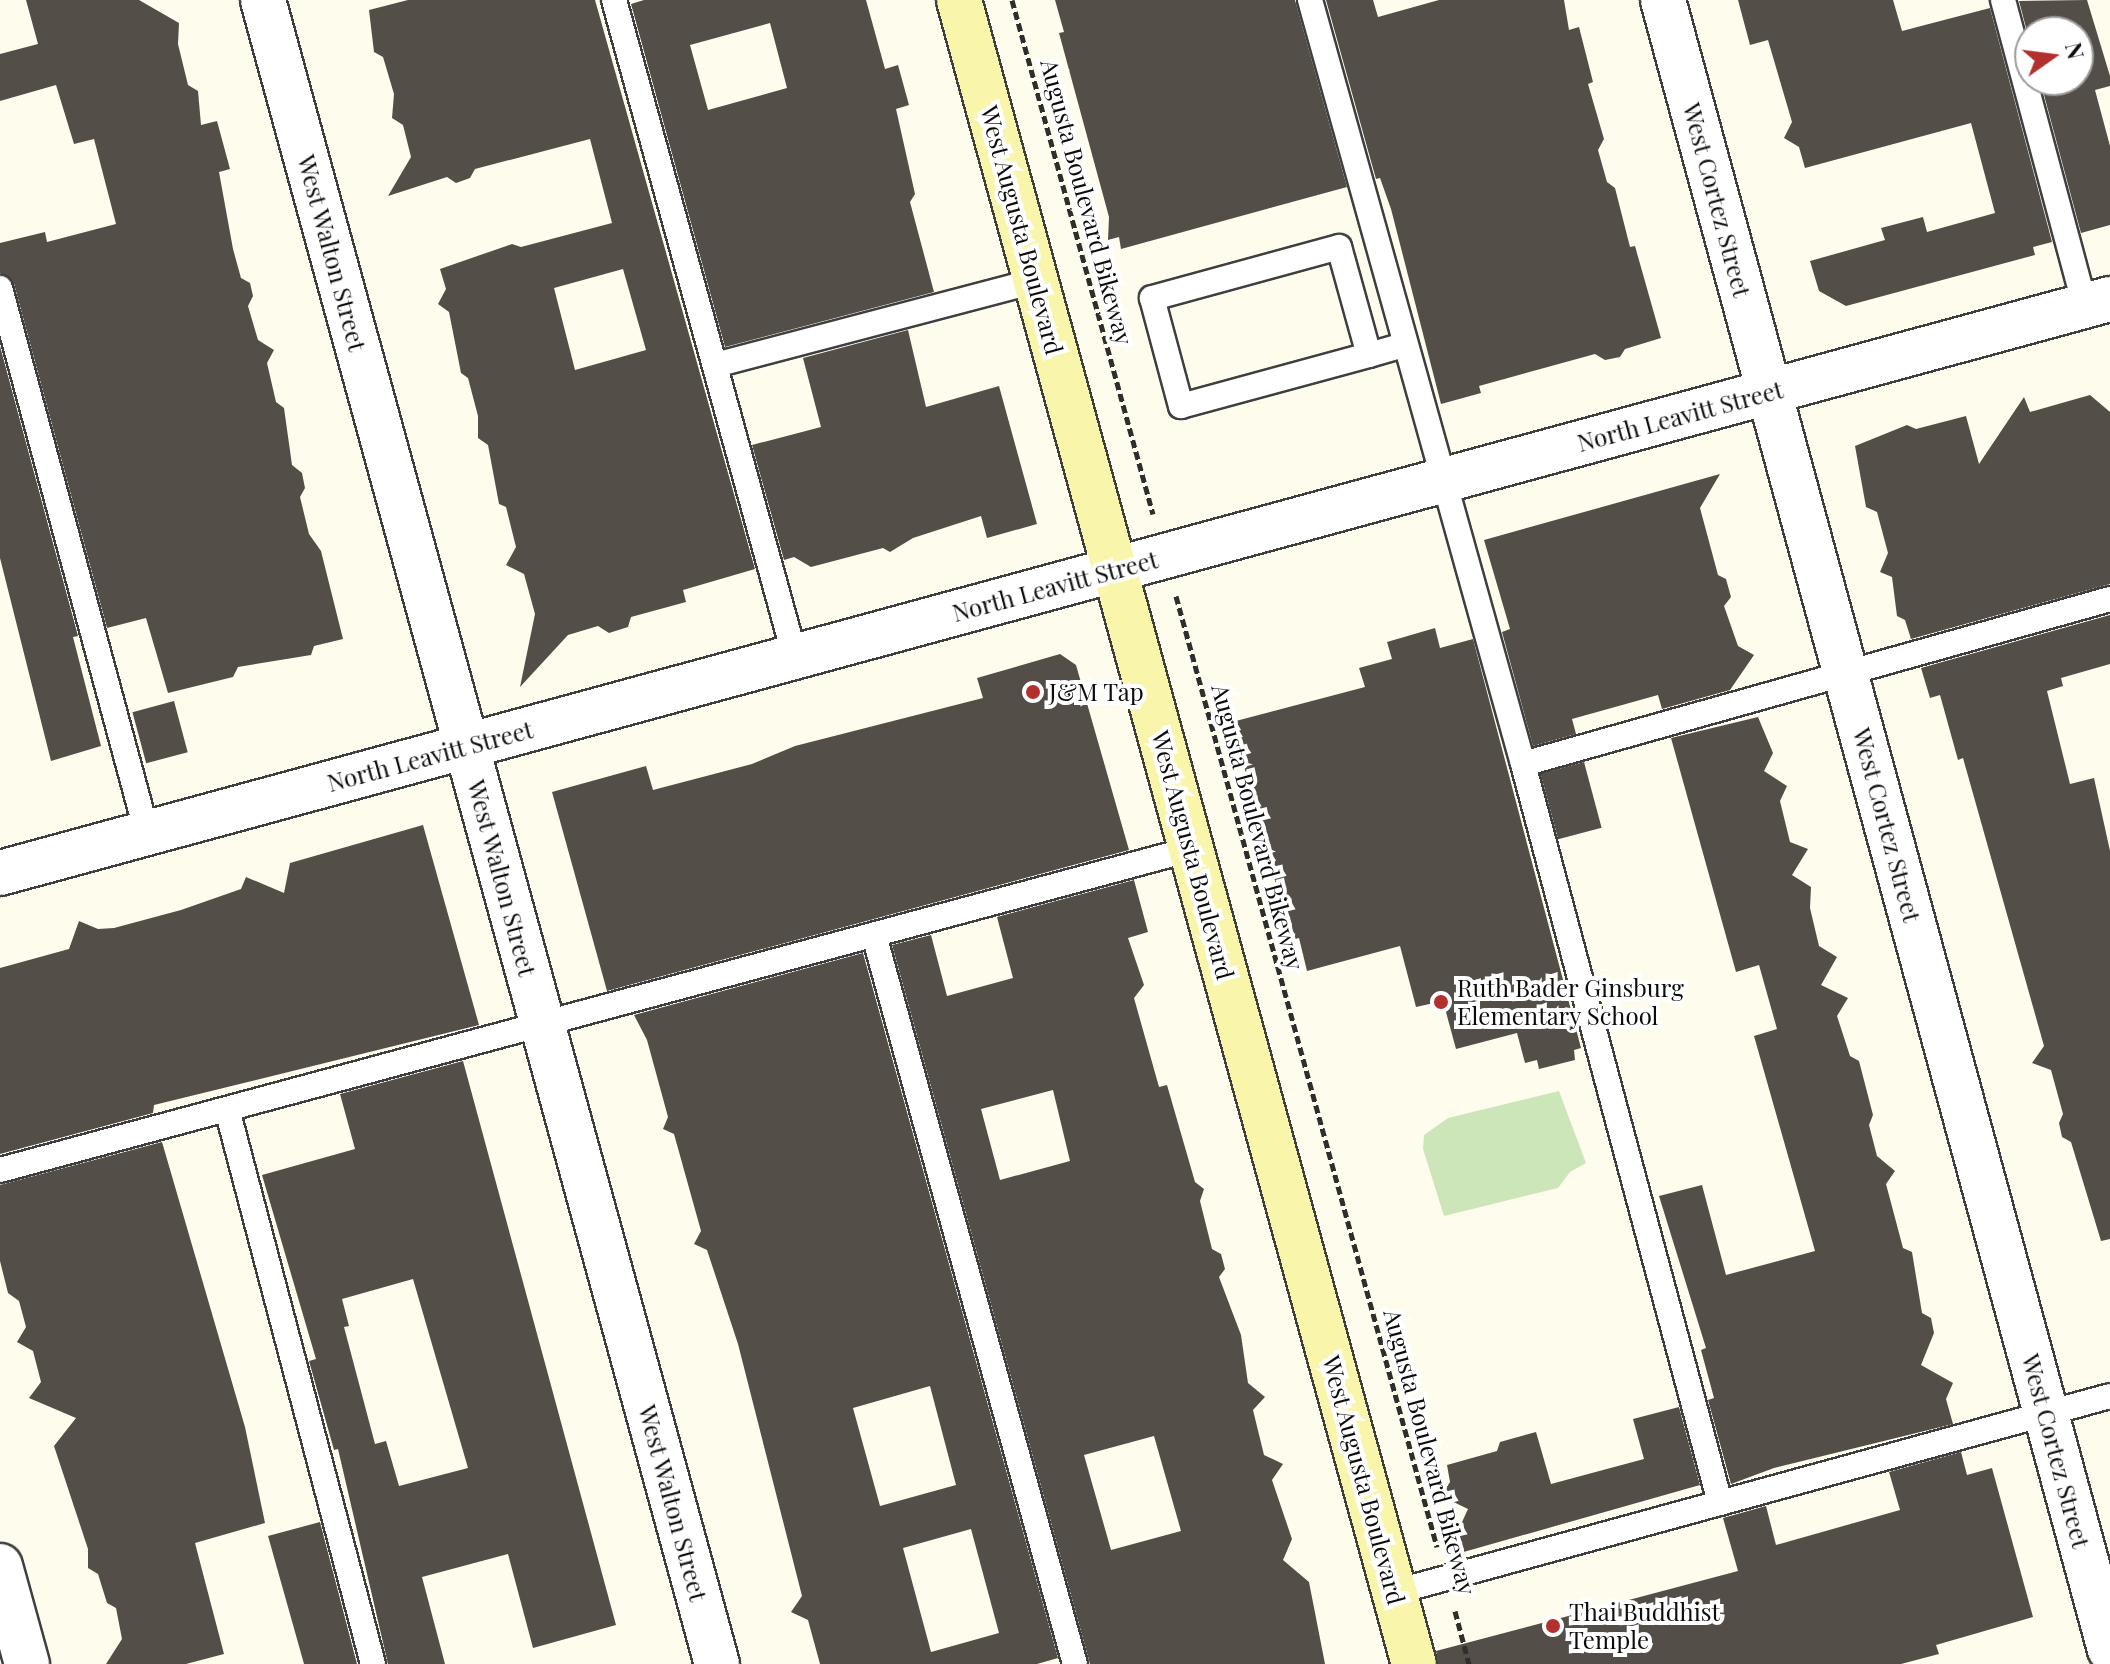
<!DOCTYPE html>
<style>
body{margin:0}
#map{position:relative;width:2110px;height:1664px;overflow:hidden;background:#fefced;font-family:"Playfair Display",serif}
div>[style]{position:absolute}
[style*='--x']{left:calc(var(--x)*1px);top:calc(var(--y)*1px);width:calc(var(--w)*1px);rotate:calc(var(--a)*1deg)}
.green>*{inset:0;background:#cde6b9}
.building>*{inset:0;background:#544e49;transform-origin:0 0}
.path>*{height:5px;margin-top:-2.5px;transform-origin:0;background:repeating-linear-gradient(90deg,#2e2e2e 0 8px,transparent 0 12px)}
.roads{filter:drop-shadow(2px 0 #3f3f3f) drop-shadow(-2px 0 #3f3f3f) drop-shadow(0 2px #3f3f3f) drop-shadow(0 -2px #3f3f3f)}
.lane>*{height:24px;margin:-12px;padding:0 12px;transform-origin:12px;border-radius:12px;background:#fff}
.street>*{height:44px;margin:-22px;padding:0 22px;transform-origin:22px;border-radius:22px;background:#fff}
.secondary>*{height:44px;margin:-22px;padding:0 22px;transform-origin:22px;border-radius:22px;background:#f9f6ac}
.dots>*{width:22px;height:22px;translate:-50% -50%;box-sizing:border-box;border:4px solid #fff;border-radius:50%}
span{translate:-50% -50%;white-space:nowrap;text-align:center;line-height:1.15;-webkit-text-stroke:8px #fff;paint-order:stroke}
.street-label{font-size:24px;color:#0c0c0c}
.poi-label{font-size:24px;color:#0c0c0c}
.left{translate:0 -50%;text-align:left}
.north{position:absolute;left:2014px;top:16px;width:80px;height:80px;box-sizing:border-box;background:#fff;border:2px solid #9e9e9e;border-radius:50%;rotate:76deg;font-size:22px;font-weight:700;line-height:32px;text-align:center;color:#0c0c0c}
.north::after{content:'';display:block;margin:auto;width:28px;height:36px;background:#b3302e;clip-path:polygon(50% 0,100% 100%,50% 72%,0 100%)}
</style>
<div id="map">
<div class="green">
<i style="clip-path:polygon(1559px 1091px,1586px 1163px,1570px 1172px,1558px 1188px,1444px 1216px,1423px 1149px,1424px 1135px,1448px 1118px)"></i>
</div>
<div class="building">
<i style="clip-path:polygon(26px 0,139px 0,179px 23px,178px 44px,188px 85px,198px 91px,201px 125px,217px 121px,230px 169px,219px 172px,233px 249px,241px 278px,250px 283px,253px 296px,248px 306px,258px 340px,274px 350px,267px 363px,276px 402px,284px 408px,292px 465px,302px 473px,305px 488px,300px 497px,309px 534px,321px 551px,343px 639px,314px 646px,311px 655px,238px 667px,233px 677px,168px 693px,146px 618px,107px 628px,14px 284px,0 273px,0 243px,45px 232px,47px 242px,116px 224px,94px 139px,74px 144px,56px 85px,0 101px,0 54px,38px 44px)"></i>
<i style="clip-path:polygon(evenodd,408px 0,595px 0,755px 569px,683px 590px,686px 602px,631px 617px,628px 627px,609px 633px,598px 626px,568px 635px,520px 687px,535px 614px,524px 574px,506px 565px,516px 547px,506px 507px,499px 504px,488px 445px,478px 438px,478px 416px,468px 378px,461px 373px,449px 312px,438px 304px,446px 289px,440px 269px,512px 244px,521px 247px,612px 223px,590px 139px,475px 169px,470px 178px,456px 183px,447px 177px,388px 196px,411px 157px,403px 125px,392px 118px,394px 94px,383px 57px,374px 52px,369px 10px,408px 0,623px 269px,646px 350px,575px 370px,554px 288px,623px 269px)"></i>
<i style="clip-path:polygon(evenodd,644px 0,866px 0,885px 69px,898px 65px,909px 105px,896px 109px,915px 194px,910px 202px,934px 292px,725px 347px,631px 4px,644px 0,770px 23px,787px 88px,708px 110px,690px 45px,770px 23px)"></i>
<i style="clip-path:polygon(1055px 0,1295px 0,1347px 187px,1121px 249px,1119px 237px,1108px 240px,1109px 217px,1059px 33px,1064px 32px)"></i>
<i style="clip-path:polygon(1326px 0,1373px 0,1378px 17px,1439px 0,1564px 0,1569px 30px,1579px 27px,1593px 82px,1588px 84px,1604px 139px,1598px 150px,1607px 182px,1615px 188px,1630px 247px,1635px 246px,1661px 338px,1625px 349px,1620px 357px,1605px 360px,1595px 354px,1479px 386px,1481px 393px,1441px 404px,1391px 209px,1380px 178px,1376px 179px)"></i>
<i style="clip-path:polygon(1738px 0,1893px 0,1902px 31px,1990px 8px,2052px 242px,2033px 247px,2035px 255px,1846px 306px,1819px 291px,1810px 261px,1885px 240px,1881px 228px,1923px 217px,1927px 232px,1995px 213px,1971px 123px,1805px 168px,1799px 147px,1784px 138px,1792px 122px,1768px 40px,1750px 45px)"></i>
<i style="clip-path:polygon(2087px 0,2110px 76px,2110px 86px,2095px 90px,2110px 146px,2110px 225px,2081px 233px,2040px 80px,2078px 80px,2078px 32px,2030px 32px,2030px 43px,2019px 1px)"></i>
<i style="clip-path:polygon(908px 330px,926px 407px,999px 386px,1037px 524px,987px 538px,981px 516px,913px 538px,890px 552px,883px 548px,811px 567px,794px 557px,784px 560px,752px 445px,821px 427px,803px 358px)"></i>
<i style="clip-path:polygon(0 346px,78px 636px,73px 637px,101px 746px,51px 761px,0 558px)"></i>
<i style="clip-path:polygon(2090px 395px,2110px 412px,2110px 584px,1911px 639px,1905px 620px,1897px 616px,1892px 577px,1880px 572px,1888px 553px,1877px 512px,1866px 507px,1855px 446px,1907px 425px,1916px 429px,1966px 416px,1979px 464px,2024px 397px,2030px 412px)"></i>
<i style="clip-path:polygon(1720px 474px,1700px 508px,1718px 575px,1726px 579px,1731px 597px,1724px 606px,1738px 646px,1754px 655px,1730px 690px,1662px 709px,1658px 695px,1572px 719px,1576px 734px,1533px 746px,1502px 632px,1510px 629px,1484px 540px)"></i>
<i style="clip-path:polygon(2110px 615px,2110px 664px,2061px 678px,2063px 686px,2047px 691px,2070px 784px,2094px 778px,2110px 851px,2110px 1239px,2101px 1241px,2071px 1142px,2062px 1137px,2059px 1123px,2063px 1114px,2051px 1070px,2032px 1063px,2044px 1046px,1963px 758px,1958px 760px,1940px 695px,1930px 698px,1921px 668px)"></i>
<i style="clip-path:polygon(1435px 628px,1440px 648px,1473px 639px,1581px 1048px,1574px 1050px,1575px 1060px,1539px 1069px,1537px 1060px,1525px 1063px,1517px 1033px,1456px 1049px,1443px 1001px,1416px 1007px,1400px 946px,1307px 971px,1299px 938px,1291px 940px,1232px 722px,1365px 687px,1359px 668px,1392px 659px,1387px 642px)"></i>
<i style="clip-path:polygon(1060px 654px,1076px 665px,1129px 850px,607px 991px,552px 792px,646px 766px,653px 790px,752px 764px,795px 746px,983px 698px,977px 678px)"></i>
<i style="left:174px;top:701px;width:53px;height:43px;rotate:75deg"></i>
<i style="clip-path:polygon(1758px 717px,1773px 753px,1764px 771px,1787px 786px,1780px 801px,1790px 842px,1808px 849px,1792px 875px,1811px 887px,1810px 908px,1819px 946px,1837px 957px,1821px 985px,1848px 998px,1837px 1016px,1850px 1056px,1859px 1061px,1873px 1115px,1869px 1125px,1877px 1156px,1895px 1171px,1886px 1184px,1903px 1248px,1912px 1252px,1922px 1313px,1931px 1318px,1934px 1333px,1921px 1365px,1953px 1383px,1946px 1399px,1953px 1424px,1774px 1468px,1731px 1484px,1708px 1400px,1714px 1398px,1701px 1350px,1706px 1348px,1659px 1196px,1702px 1185px,1726px 1275px,1815px 1251px,1754px 1036px,1777px 1029px,1759px 965px,1736px 972px,1671px 738px)"></i>
<i style="left:1584px;top:762px;width:68px;height:45px;rotate:75deg"></i>
<i style="clip-path:polygon(423px 825px,479px 1025px,154px 1105px,153px 1113px,0 1154px,0 968px,69px 949px,79px 921px,98px 929px,114px 928px,181px 910px,241px 889px,246px 877px,284px 893px,290px 863px)"></i>
<i style="clip-path:polygon(evenodd,1134px 880px,1148px 932px,1128px 938px,1144px 985px,1134px 998px,1159px 1087px,1167px 1085px,1195px 1182px,1204px 1189px,1200px 1201px,1212px 1249px,1221px 1254px,1225px 1269px,1219px 1277px,1241px 1335px,1248px 1383px,1265px 1397px,1253px 1410px,1264px 1455px,1283px 1464px,1272px 1480px,1292px 1539px,1283px 1560px,1309px 1582px,1325px 1664px,1090px 1664px,892px 945px,931px 935px,947px 996px,1013px 978px,997px 917px,1134px 880px,1053px 1090px,1070px 1161px,1000px 1180px,981px 1109px,1053px 1090px,1134px 880px,1154px 1436px,1181px 1531px,1111px 1550px,1084px 1455px,1154px 1436px)"></i>
<i style="clip-path:polygon(evenodd,863px 953px,1058px 1658px,1037px 1664px,820px 1664px,808px 1620px,791px 1612px,802px 1596px,738px 1344px,707px 1250px,694px 1244px,701px 1231px,674px 1134px,663px 1129px,668px 1117px,647px 1040px,634px 1015px,863px 953px,930px 1386px,956px 1485px,880px 1506px,853px 1408px,930px 1386px,863px 953px,971px 1529px,999px 1633px,931px 1652px,903px 1548px,971px 1529px)"></i>
<i style="clip-path:polygon(evenodd,463px 1061px,616px 1625px,533px 1648px,508px 1554px,422px 1577px,445px 1664px,388px 1664px,338px 1449px,334px 1450px,309px 1361px,316px 1359px,262px 1175px,355px 1149px,340px 1094px,463px 1061px,413px 1279px,468px 1468px,399px 1486px,386px 1441px,375px 1444px,344px 1327px,349px 1326px,342px 1299px,413px 1279px)"></i>
<i style="clip-path:polygon(162px 1142px,245px 1427px,265px 1523px,195px 1543px,224px 1654px,186px 1664px,106px 1664px,122px 1639px,116px 1608px,107px 1603px,98px 1574px,88px 1568px,88px 1549px,54px 1446px,76px 1418px,29px 1398px,41px 1382px,33px 1351px,17px 1342px,26px 1327px,19px 1301px,8px 1293px,0 1261px,0 1185px)"></i>
<i style="clip-path:polygon(1679px 1407px,1700px 1485px,1446px 1557px,1468px 1509px,1441px 1496px,1450px 1482px,1447px 1465px,1497px 1451px,1500px 1442px,1536px 1432px,1551px 1484px,1644px 1459px,1633px 1419px)"></i>
<i style="clip-path:polygon(1961px 1452px,1967px 1475px,1992px 1468px,2033px 1617px,1936px 1645px,1939px 1654px,1901px 1664px,1438px 1664px,1436px 1651px,1738px 1571px,1723px 1518px,1766px 1506px,1776px 1545px,1900px 1510px,1889px 1472px)"></i>
<i style="clip-path:polygon(320px 1522px,357px 1664px,304px 1664px,268px 1536px)"></i>
</div>
<div class="path">
<i style="--x:1012;--y:0;--w:533;--a:74.66"></i>
<i style="--x:1176;--y:596;--w:986;--a:74.65"></i>
<i style="--x:1455;--y:1611;--w:55;--a:75.2"></i>
</div>
<div class="roads">
<div class="lane">
<i style="--x:614;--y:0;--w:681;--a:74.6"></i>
<i style="--x:1310;--y:0;--w:793;--a:74.42"></i>
<i style="--x:1523;--y:764;--w:765;--a:75.07"></i>
<i style="--x:2003;--y:0;--w:317;--a:75"></i>
<i style="--x:0;--y:288;--w:564;--a:74.91"></i>
<i style="--x:1369;--y:355;--w:112;--a:-105.5"></i>
<i style="--x:1339;--y:247;--w:194;--a:164.7"></i>
<i style="--x:1152;--y:298;--w:112;--a:75"></i>
<i style="--x:1181;--y:406;--w:195;--a:-15.2"></i>
<i style="--x:1369;--y:355;--w:37;--a:-16"></i>
<i style="--x:715;--y:365;--w:332;--a:-14.7"></i>
<i style="--x:1523;--y:764;--w:610;--a:-15.7"></i>
<i style="--x:874;--y:935;--w:756;--a:74.59"></i>
<i style="--x:227;--y:1109;--w:574;--a:75.26"></i>
<i style="--x:0;--y:1170;--w:1233;--a:-15.08"></i>
<i style="--x:1395;--y:1592;--w:741;--a:-15.33"></i>
</div>
<div class="street">
<i style="--x:263;--y:0;--w:1725;--a:74.74"></i>
<i style="--x:1663;--y:0;--w:1709;--a:74.84"></i>
<i style="--x:0;--y:873;--w:2187;--a:-15.22"></i>
<i style="--x:0;--y:1566;--w:102;--a:74.6"></i>
</div>
<div class="secondary">
<i style="--x:959;--y:0;--w:1725;--a:74.71"></i>
</div>
</div>
<div class="dots">
<i style="left:1033px;top:692px;background:#b3302e"></i>
<i style="left:1441px;top:1002px;background:#b3302e"></i>
<i style="left:1553px;top:1626px;background:#b3302e"></i>
</div>
<div class="street-label">
<span style="left:1717px;top:200px;rotate:75deg">West Cortez Street</span>
<span style="left:1087px;top:202px;rotate:75deg">Augusta Boulevard Bikeway</span>
<span style="left:1022px;top:230px;rotate:75deg">West Augusta Boulevard</span>
<span style="left:332px;top:253px;rotate:75deg">West Walton Street</span>
<span style="left:1680px;top:416px;rotate:-15deg">North Leavitt Street</span>
<span style="left:1055px;top:586px;rotate:-15deg">North Leavitt Street</span>
<span style="left:430px;top:756px;rotate:-15deg">North Leavitt Street</span>
<span style="left:1887px;top:825px;rotate:75deg">West Cortez Street</span>
<span style="left:1258px;top:827px;rotate:75deg">Augusta Boulevard Bikeway</span>
<span style="left:1193px;top:855px;rotate:75deg">West Augusta Boulevard</span>
<span style="left:502px;top:878px;rotate:75deg">West Walton Street</span>
<span style="left:2056px;top:1451px;rotate:75deg">West Cortez Street</span>
<span style="left:1430px;top:1452px;rotate:75deg">Augusta Boulevard Bikeway</span>
<span style="left:1364px;top:1480px;rotate:75deg">West Augusta Boulevard</span>
<span style="left:673px;top:1503px;rotate:75deg">West Walton Street</span>
</div>
<div class="poi-label">
<span class="left" style="left:1049px;top:692px">J&amp;M Tap</span>
<span class="left" style="left:1457px;top:1002px">Ruth Bader Ginsburg<br>Elementary School</span>
<span class="left" style="left:1569px;top:1626px">Thai Buddhist<br>Temple</span>
</div>
<div class="north">N</div>
</div>
